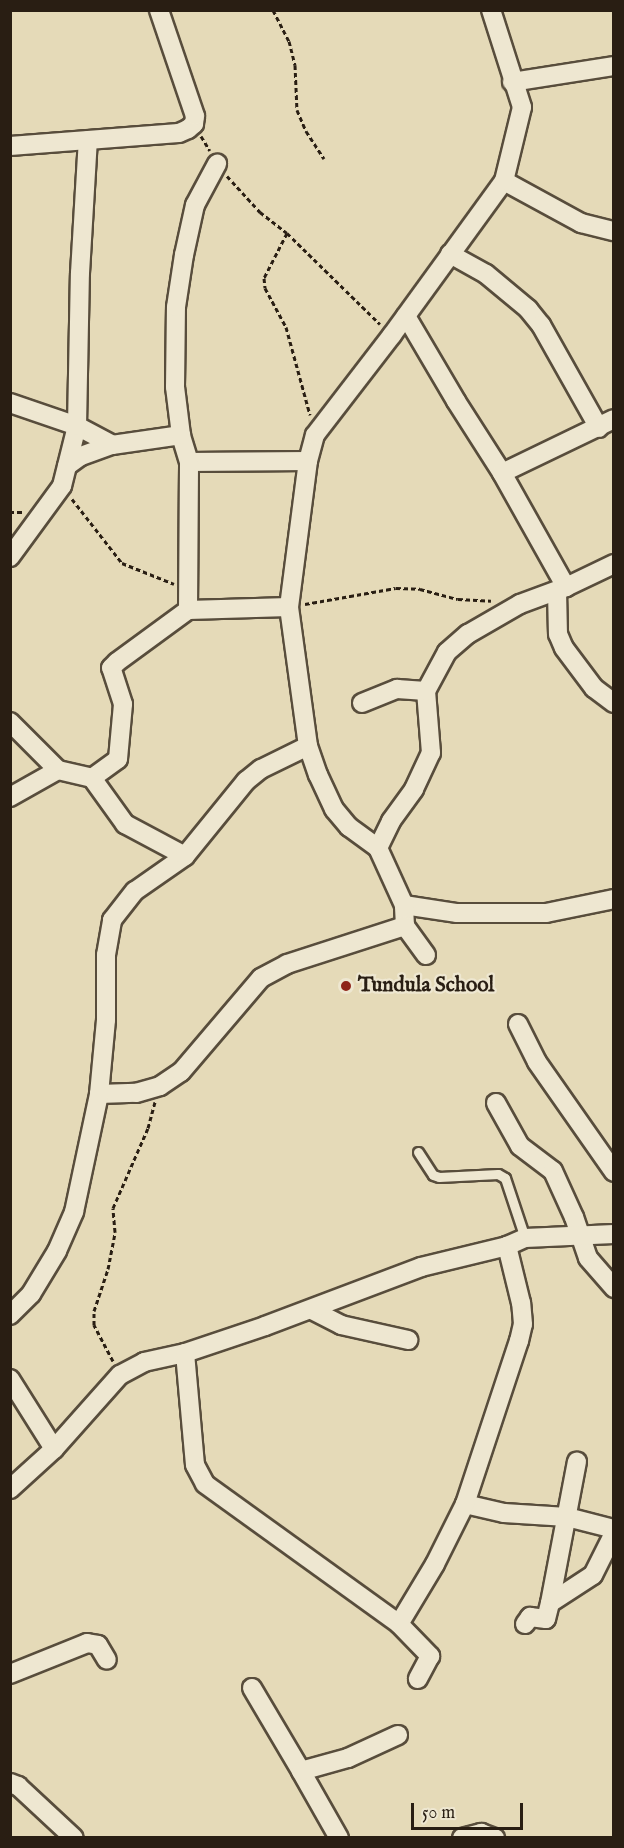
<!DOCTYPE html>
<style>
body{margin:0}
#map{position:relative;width:624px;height:1848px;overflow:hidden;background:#e5dab8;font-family:"IM FELL English",serif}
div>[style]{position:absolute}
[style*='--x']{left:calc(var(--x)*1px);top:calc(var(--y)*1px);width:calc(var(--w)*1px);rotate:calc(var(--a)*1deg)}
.path>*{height:3px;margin-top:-1.5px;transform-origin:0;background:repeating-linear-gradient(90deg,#291e13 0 4.5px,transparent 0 7.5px)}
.roads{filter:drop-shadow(2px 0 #584d3c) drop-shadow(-2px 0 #584d3c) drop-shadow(0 2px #584d3c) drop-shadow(0 -2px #584d3c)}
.lane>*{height:9px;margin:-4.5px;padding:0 4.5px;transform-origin:4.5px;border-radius:4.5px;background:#eee7d1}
.street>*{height:18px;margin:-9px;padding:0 9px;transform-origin:9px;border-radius:9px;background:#eee7d1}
.dots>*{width:16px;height:16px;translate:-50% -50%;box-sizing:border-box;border:3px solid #eee7d1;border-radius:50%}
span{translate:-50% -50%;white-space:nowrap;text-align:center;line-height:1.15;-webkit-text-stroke:4.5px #eee7d1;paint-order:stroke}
.poi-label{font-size:21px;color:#291e13;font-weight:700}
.left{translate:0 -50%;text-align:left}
.frame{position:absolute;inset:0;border:12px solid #291e13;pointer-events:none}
.scale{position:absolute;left:411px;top:1803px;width:112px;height:27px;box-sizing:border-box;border:3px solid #291e13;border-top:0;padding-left:8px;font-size:18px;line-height:21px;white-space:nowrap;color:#291e13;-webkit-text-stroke:4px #eee7d1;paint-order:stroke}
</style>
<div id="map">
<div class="path">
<i style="--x:273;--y:10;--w:35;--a:63"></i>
<i style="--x:289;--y:41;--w:25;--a:76"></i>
<i style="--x:295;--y:65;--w:45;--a:87.5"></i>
<i style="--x:297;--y:110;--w:23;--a:67"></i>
<i style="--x:306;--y:131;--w:33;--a:57"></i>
<i style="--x:201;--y:136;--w:17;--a:59"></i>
<i style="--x:227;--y:176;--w:49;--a:47.5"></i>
<i style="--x:260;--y:212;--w:34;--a:38"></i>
<i style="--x:287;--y:233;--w:130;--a:44.4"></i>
<i style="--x:287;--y:233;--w:51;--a:117.1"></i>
<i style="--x:264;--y:278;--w:10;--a:84"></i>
<i style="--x:265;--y:288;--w:44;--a:61.7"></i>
<i style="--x:286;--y:327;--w:91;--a:74.7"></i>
<i style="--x:72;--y:499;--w:81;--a:52"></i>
<i style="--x:122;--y:563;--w:56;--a:22"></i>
<i style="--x:10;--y:512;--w:15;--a:0"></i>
<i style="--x:305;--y:604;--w:92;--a:-10"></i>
<i style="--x:396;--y:588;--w:24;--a:2"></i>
<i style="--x:420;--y:589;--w:39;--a:15"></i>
<i style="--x:458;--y:599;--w:33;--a:3"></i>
<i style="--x:113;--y:1361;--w:41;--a:-117.8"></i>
<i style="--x:94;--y:1325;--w:14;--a:-90"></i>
<i style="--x:94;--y:1311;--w:44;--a:-71.6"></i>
<i style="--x:108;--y:1269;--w:38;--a:-79"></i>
<i style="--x:115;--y:1232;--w:24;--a:-95"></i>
<i style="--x:113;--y:1208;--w:87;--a:-66.4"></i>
<i style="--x:148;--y:1128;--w:27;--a:-75"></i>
</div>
<div class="roads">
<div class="lane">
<i style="--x:418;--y:1152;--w:27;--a:57"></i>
<i style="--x:433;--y:1175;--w:6;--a:18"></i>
<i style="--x:439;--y:1177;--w:59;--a:-2.9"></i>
<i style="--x:498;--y:1174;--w:8;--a:30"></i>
<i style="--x:505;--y:1178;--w:63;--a:71.6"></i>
</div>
<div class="street">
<i style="--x:512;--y:82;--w:103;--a:-8.9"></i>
<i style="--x:10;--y:146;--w:169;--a:-4.4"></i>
<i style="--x:179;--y:133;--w:10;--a:-24"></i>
<i style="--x:188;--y:129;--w:8;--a:-40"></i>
<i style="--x:194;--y:124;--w:8;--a:-83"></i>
<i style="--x:195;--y:116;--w:112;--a:-108.8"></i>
<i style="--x:504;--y:181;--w:88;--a:28.6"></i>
<i style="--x:581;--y:223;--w:34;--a:14"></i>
<i style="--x:450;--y:254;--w:41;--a:29.1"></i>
<i style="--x:486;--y:274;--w:55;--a:39.8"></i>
<i style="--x:528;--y:309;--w:21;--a:51"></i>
<i style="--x:541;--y:325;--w:118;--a:60.6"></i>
<i style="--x:406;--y:316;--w:99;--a:59.5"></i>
<i style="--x:456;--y:401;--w:85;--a:57.4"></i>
<i style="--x:502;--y:473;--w:131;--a:60.7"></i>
<i style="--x:10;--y:403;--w:71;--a:18.9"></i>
<i style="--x:77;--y:426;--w:40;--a:28"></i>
<i style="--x:189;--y:462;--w:119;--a:-0.5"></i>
<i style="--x:67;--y:466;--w:17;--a:-36"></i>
<i style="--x:81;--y:456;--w:33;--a:-20"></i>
<i style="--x:112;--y:445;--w:70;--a:-8.2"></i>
<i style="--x:502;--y:473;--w:124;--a:-25.7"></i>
<i style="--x:10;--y:557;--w:88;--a:-53.8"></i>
<i style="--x:62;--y:486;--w:62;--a:-76"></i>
<i style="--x:77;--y:426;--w:153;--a:-88.9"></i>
<i style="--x:80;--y:273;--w:133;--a:-86.6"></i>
<i style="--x:557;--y:591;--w:43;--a:88.7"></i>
<i style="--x:558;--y:634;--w:15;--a:67"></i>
<i style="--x:564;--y:648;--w:50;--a:53.1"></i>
<i style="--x:594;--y:688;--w:25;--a:37"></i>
<i style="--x:188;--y:610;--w:148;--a:-89.6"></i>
<i style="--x:189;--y:462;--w:28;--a:-107"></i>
<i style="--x:181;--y:435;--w:48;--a:-97.1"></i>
<i style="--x:175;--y:387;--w:80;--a:-89.3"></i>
<i style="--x:176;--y:307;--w:53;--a:-81.3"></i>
<i style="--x:184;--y:255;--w:51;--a:-77.6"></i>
<i style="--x:195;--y:205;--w:47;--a:-61.8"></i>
<i style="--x:362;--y:703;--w:38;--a:-22"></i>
<i style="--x:397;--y:689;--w:29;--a:4"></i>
<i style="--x:10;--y:722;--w:68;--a:45"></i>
<i style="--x:92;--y:778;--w:32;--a:-36"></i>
<i style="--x:118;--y:759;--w:55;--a:-84.8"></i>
<i style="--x:123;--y:704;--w:38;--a:-108"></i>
<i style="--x:111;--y:668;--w:8;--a:-45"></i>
<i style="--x:117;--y:662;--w:88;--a:-36.2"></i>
<i style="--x:188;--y:610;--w:101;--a:-1.7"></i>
<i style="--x:10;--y:797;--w:55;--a:-29.4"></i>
<i style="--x:58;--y:770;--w:35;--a:13"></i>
<i style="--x:92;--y:778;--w:57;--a:54.3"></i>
<i style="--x:125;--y:824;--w:68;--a:28.1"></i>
<i style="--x:378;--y:848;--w:30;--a:-64"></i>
<i style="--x:391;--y:821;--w:39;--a:-54"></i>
<i style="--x:414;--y:789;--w:40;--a:-65"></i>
<i style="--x:431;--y:753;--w:62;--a:-94.6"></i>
<i style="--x:426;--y:691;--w:44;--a:-61.7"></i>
<i style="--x:447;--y:652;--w:28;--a:-41"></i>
<i style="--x:468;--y:634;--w:60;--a:-30"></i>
<i style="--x:520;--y:604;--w:49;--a:-20.3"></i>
<i style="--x:566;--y:587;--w:53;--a:-25.6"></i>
<i style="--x:404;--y:905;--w:54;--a:8.6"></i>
<i style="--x:457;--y:913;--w:89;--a:0"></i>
<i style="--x:546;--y:913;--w:69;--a:-11.6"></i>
<i style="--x:426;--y:955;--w:36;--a:-126"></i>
<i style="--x:405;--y:926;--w:21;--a:-93"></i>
<i style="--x:404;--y:905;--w:63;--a:-114.5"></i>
<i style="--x:378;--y:848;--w:36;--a:-144"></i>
<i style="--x:349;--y:827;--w:23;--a:-130"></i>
<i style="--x:334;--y:809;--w:38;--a:-115"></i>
<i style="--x:318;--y:775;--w:31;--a:-109"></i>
<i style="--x:308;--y:746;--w:140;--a:-97.8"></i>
<i style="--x:289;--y:607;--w:147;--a:-82.6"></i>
<i style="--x:308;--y:461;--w:27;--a:-75"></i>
<i style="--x:315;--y:435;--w:126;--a:-52.4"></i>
<i style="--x:392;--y:335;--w:190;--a:-54"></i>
<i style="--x:504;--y:181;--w:76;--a:-76.3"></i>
<i style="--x:522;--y:107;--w:102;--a:-107.7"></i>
<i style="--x:518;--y:1024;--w:42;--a:63.4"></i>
<i style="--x:537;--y:1062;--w:134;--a:55"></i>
<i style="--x:99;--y:1094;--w:37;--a:-2"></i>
<i style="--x:136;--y:1093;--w:25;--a:-16"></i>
<i style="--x:160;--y:1086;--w:25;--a:-34"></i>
<i style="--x:181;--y:1072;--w:123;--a:-49.6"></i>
<i style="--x:261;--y:978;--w:30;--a:-28"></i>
<i style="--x:287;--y:964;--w:124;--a:-17.9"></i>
<i style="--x:496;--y:1103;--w:49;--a:60.8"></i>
<i style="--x:520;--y:1146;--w:41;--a:37.1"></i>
<i style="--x:553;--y:1171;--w:51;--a:65.5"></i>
<i style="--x:574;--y:1217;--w:43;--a:71.1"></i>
<i style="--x:588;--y:1258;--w:40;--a:49"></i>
<i style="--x:312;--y:1310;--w:33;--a:27"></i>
<i style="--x:341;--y:1325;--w:69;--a:12.6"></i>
<i style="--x:10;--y:1315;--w:30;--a:-45"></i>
<i style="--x:31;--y:1294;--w:50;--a:-58.8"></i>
<i style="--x:57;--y:1251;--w:43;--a:-66.4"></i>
<i style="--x:74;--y:1212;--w:121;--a:-78"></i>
<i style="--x:99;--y:1094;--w:74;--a:-84.6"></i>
<i style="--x:106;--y:1020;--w:65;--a:-90"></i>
<i style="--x:106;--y:955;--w:36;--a:-80"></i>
<i style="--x:112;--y:920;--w:37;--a:-52"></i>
<i style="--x:135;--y:891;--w:61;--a:-35"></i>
<i style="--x:185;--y:856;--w:97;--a:-50.9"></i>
<i style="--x:246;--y:781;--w:19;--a:-39"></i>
<i style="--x:261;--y:769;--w:52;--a:-26.1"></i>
<i style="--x:185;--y:1353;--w:112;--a:84.9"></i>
<i style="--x:195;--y:1465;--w:21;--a:62"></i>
<i style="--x:205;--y:1484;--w:239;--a:35.8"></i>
<i style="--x:399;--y:1624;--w:45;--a:45.9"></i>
<i style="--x:430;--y:1656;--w:26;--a:118"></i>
<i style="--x:10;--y:1379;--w:83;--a:57.8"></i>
<i style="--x:10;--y:1489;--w:59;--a:-42.3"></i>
<i style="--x:54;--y:1449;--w:99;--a:-48.3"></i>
<i style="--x:120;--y:1375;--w:27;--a:-28"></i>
<i style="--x:144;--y:1362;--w:42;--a:-12.4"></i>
<i style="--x:185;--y:1353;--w:84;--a:-18.6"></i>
<i style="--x:265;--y:1326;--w:167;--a:-20.7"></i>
<i style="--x:421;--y:1267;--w:89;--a:-13.7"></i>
<i style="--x:507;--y:1246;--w:20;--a:-24"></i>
<i style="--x:525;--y:1238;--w:89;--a:-2.6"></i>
<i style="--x:465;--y:1504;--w:40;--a:13"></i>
<i style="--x:504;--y:1513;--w:63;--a:3.6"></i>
<i style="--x:567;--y:1517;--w:49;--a:14.3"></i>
<i style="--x:550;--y:1603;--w:144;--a:-79.2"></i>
<i style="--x:399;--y:1624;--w:70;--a:-59"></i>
<i style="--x:435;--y:1564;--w:67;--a:-63.4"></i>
<i style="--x:465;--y:1504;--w:172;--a:-71.7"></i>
<i style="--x:519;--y:1341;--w:17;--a:-77"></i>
<i style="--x:523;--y:1324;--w:21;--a:-95"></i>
<i style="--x:521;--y:1303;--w:59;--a:-103.8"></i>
<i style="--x:525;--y:1624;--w:9;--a:-54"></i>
<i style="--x:530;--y:1617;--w:16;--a:7"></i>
<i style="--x:546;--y:1619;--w:16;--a:-76"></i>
<i style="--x:550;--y:1603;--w:51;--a:-33.1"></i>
<i style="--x:593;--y:1575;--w:47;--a:-63.4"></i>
<i style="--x:10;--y:1674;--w:83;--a:-21.9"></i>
<i style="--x:87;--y:1643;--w:11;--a:10"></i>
<i style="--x:98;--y:1645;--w:17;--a:59"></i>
<i style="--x:252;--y:1688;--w:96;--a:59.4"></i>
<i style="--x:10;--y:1783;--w:9;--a:21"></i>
<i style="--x:18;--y:1786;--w:76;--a:42.9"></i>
<i style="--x:339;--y:1838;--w:77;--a:-119.6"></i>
<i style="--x:301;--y:1771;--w:49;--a:-15.5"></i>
<i style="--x:348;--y:1758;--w:55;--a:-24.7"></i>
<i style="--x:462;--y:1838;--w:20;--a:-15"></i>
<i style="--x:481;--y:1833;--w:15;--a:20"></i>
</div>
</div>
<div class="dots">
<i style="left:346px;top:986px;background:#8f2418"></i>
</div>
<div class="poi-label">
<span class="left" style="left:358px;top:986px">Tundula School</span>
</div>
<div class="frame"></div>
<div class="scale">50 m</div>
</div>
